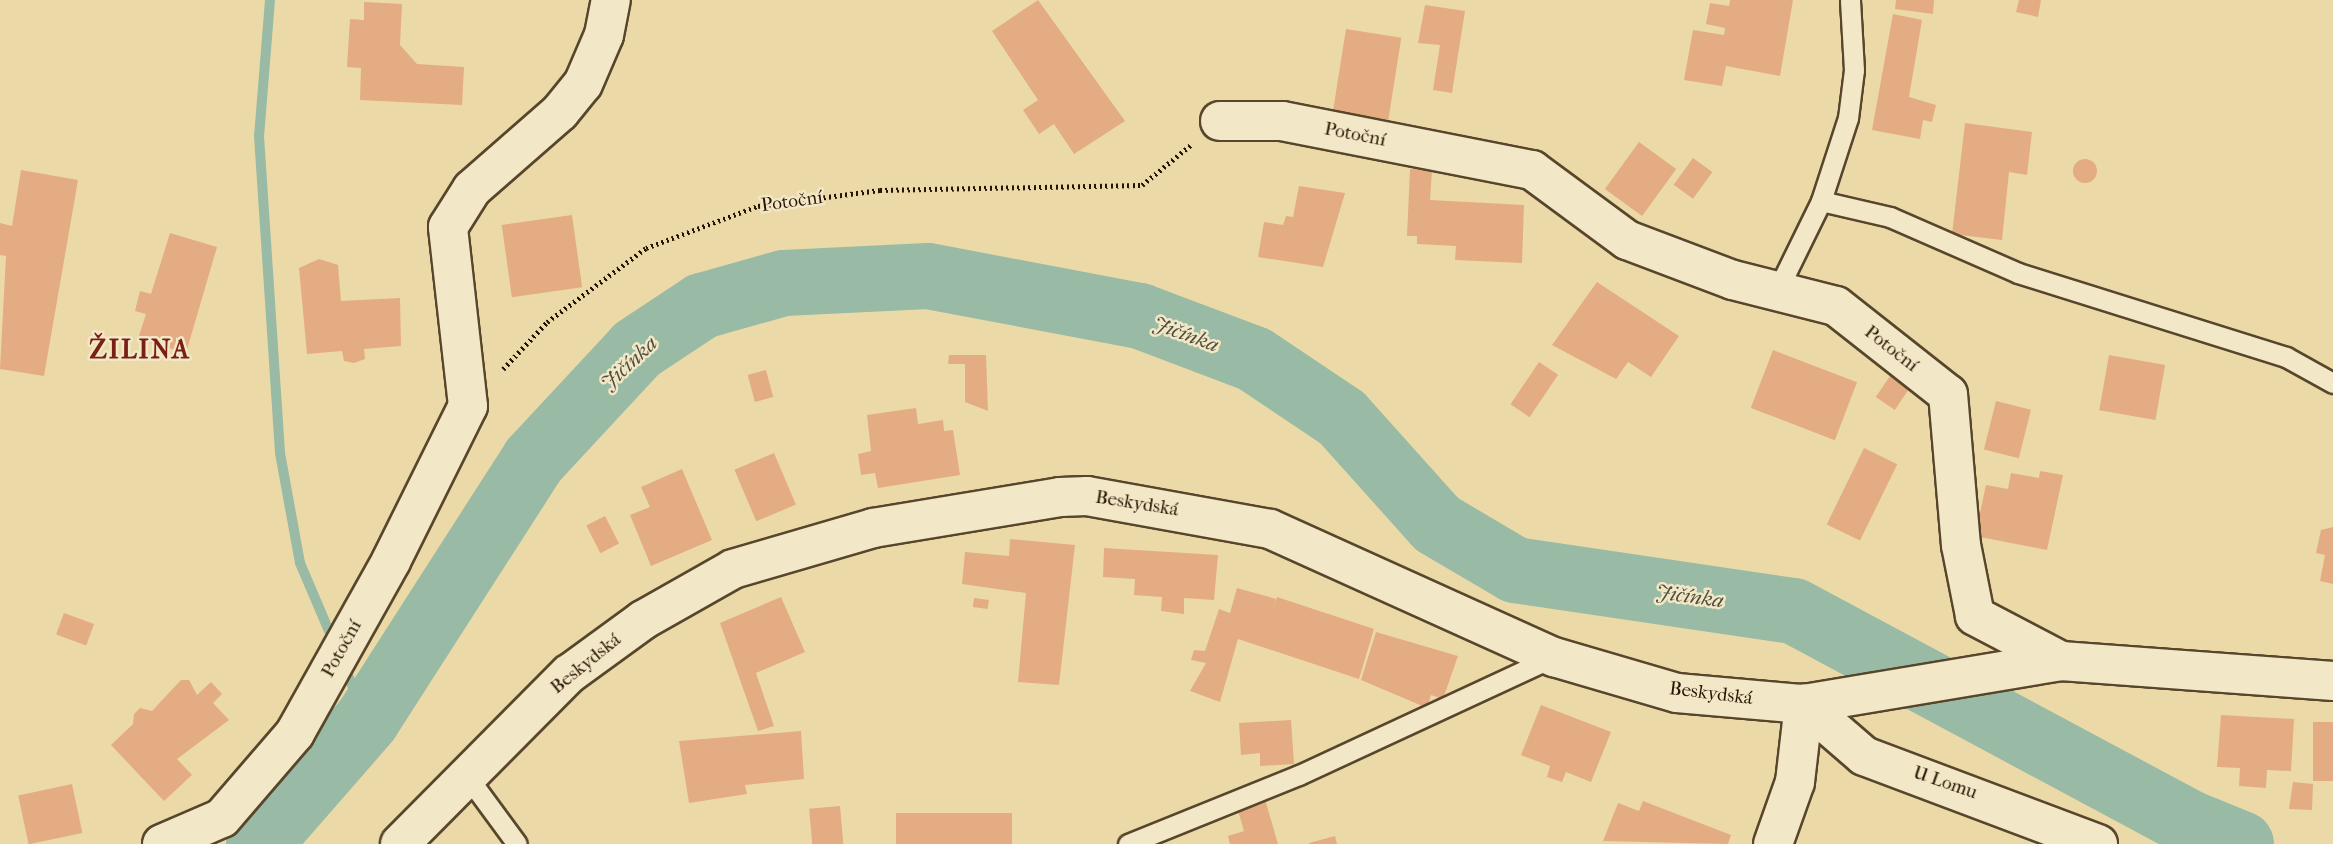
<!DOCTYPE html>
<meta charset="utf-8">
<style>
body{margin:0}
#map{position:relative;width:2333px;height:844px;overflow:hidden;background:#ebdaa7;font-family:"IM FELL French Canon",serif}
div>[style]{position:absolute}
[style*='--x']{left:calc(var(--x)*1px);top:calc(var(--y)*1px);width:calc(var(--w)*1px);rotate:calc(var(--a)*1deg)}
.stream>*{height:10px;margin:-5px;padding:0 5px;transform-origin:5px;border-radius:5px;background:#99bba5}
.river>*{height:66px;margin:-33px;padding:0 33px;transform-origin:33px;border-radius:33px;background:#99bba5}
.building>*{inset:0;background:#e4ac83;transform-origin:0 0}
.round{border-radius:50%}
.path>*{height:4.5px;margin-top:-2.25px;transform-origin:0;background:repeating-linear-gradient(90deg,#271403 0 2px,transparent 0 5.5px)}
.roads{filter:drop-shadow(2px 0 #58462c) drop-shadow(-2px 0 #58462c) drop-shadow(0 2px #58462c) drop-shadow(0 -2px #58462c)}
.lane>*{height:19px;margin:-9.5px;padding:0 9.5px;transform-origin:9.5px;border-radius:9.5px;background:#f2e7c6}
.street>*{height:38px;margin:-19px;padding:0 19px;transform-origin:19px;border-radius:19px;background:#f2e7c6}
.secondary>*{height:38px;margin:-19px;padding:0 19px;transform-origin:19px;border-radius:19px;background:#f2e7c6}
span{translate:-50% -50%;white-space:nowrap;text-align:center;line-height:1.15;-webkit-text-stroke:5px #f2e7c6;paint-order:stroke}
.street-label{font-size:19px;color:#271403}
.water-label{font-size:21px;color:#4f4e3c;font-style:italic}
.district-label{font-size:26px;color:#7a1f14;font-weight:700;letter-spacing:2px}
</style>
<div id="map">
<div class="stream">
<i style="--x:270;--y:0;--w:136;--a:94.6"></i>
<i style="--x:259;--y:136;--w:318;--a:86.2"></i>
<i style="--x:280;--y:453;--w:112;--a:79.7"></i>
<i style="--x:300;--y:563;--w:89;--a:66.9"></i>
<i style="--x:344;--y:666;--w:59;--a:66.9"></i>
</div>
<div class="river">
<i style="--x:259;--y:844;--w:164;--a:-48.9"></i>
<i style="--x:367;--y:720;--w:309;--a:-57.3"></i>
<i style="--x:534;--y:460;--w:151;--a:-47.1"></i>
<i style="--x:637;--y:349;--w:78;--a:-33.5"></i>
<i style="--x:702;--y:306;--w:85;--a:-15.7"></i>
<i style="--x:784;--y:283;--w:144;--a:-2.8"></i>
<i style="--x:928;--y:276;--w:216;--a:10.7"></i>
<i style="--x:1140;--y:316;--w:122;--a:20.7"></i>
<i style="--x:1254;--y:359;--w:106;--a:33.8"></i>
<i style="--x:1342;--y:418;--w:142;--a:48.1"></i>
<i style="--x:1437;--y:524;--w:91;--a:30.5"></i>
<i style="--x:1515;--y:570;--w:282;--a:8.4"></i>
<i style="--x:1794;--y:611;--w:451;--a:28.2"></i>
<i style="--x:2192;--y:824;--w:53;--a:22.2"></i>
</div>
<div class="building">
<i style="clip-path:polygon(1038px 0,1125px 121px,1074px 154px,1054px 124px,1039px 134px,1023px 110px,1038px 100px,992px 31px)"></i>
<i style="clip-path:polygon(1730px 0,1793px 0,1780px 76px,1726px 66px,1722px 86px,1684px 80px,1693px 30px,1724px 35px,1725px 28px,1706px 24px,1710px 3px,1729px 6px)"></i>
<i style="clip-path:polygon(1896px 0,1934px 0,1933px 14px,1895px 9px)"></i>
<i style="clip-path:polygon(2019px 0,2041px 0,2038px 17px,2016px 12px)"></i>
<i style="clip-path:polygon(364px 2px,402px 4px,400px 45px,417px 64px,464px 67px,462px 105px,360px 100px,361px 68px,347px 67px,350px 19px,364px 20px)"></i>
<i style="clip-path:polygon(1425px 5px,1465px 11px,1452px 93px,1433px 90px,1440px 45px,1418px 43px)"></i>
<i style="clip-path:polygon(1893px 14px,1922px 20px,1909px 97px,1936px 105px,1932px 122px,1923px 120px,1920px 139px,1872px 130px)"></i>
<i style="left:1346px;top:29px;width:56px;height:83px;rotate:9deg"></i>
<i style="clip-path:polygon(1965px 123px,2032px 132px,2027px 175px,2009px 172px,2002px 240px,1952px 234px)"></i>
<i style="left:1639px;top:142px;width:46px;height:58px;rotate:36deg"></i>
<i style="left:1693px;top:158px;width:24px;height:33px;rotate:36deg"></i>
<i class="round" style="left:2073px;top:159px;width:24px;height:24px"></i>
<i style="clip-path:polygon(1410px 169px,1432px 170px,1430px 200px,1524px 205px,1522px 263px,1455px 260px,1456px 246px,1417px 244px,1417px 236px,1407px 236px)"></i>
<i style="clip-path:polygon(21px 170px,78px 180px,44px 376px,0 369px,6px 256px,0 255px,0 223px,12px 226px)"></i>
<i style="clip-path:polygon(1299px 186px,1345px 193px,1323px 267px,1258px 257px,1264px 222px,1283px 225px,1286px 216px,1293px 217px)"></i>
<i style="left:572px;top:215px;width:73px;height:71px;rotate:82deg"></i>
<i style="clip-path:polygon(170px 233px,217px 247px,186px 353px,138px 339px,146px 314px,135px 311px,140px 291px,151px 294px)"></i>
<i style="clip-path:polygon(319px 259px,338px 265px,341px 301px,400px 298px,401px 346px,364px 349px,365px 359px,354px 363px,344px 361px,342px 351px,307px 354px,299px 268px)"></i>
<i style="clip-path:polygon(1597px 282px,1679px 336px,1651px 377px,1628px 362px,1616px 379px,1552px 345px)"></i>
<i style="left:1773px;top:350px;width:90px;height:62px;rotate:21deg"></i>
<i style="clip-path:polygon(949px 355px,986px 355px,988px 411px,965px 402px,965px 364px,948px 364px)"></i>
<i style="left:2109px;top:355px;width:57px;height:56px;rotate:10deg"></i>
<i style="left:1539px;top:362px;width:23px;height:51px;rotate:34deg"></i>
<i style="left:766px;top:370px;width:28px;height:19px;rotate:75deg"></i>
<i style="left:1892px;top:373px;width:23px;height:29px;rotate:34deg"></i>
<i style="left:1996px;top:401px;width:36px;height:50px;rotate:14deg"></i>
<i style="clip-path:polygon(916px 408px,918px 424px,943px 420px,944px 431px,953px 430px,960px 475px,878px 488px,875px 473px,861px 475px,858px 454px,871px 451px,867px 415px)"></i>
<i style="left:1864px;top:448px;width:37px;height:85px;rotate:26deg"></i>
<i style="left:774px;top:453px;width:56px;height:43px;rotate:67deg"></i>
<i style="clip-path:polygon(682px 469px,712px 540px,651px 566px,630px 515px,650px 507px,641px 487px)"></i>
<i style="clip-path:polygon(2040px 471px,2063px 475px,2047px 550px,1975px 536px,1986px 485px,2008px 489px,2011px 473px,2039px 478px)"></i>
<i style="left:605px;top:516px;width:31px;height:21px;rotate:63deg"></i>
<i style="clip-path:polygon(2333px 527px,2333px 584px,2320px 581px,2325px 555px,2316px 553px,2321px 530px)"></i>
<i style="clip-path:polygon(1010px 539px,1075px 545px,1059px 685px,1018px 682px,1026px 593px,962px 584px,965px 552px,1009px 556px)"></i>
<i style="clip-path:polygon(1104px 548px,1218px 555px,1214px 600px,1184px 598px,1184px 614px,1161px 611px,1162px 597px,1134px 595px,1135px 579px,1103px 577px)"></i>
<i style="clip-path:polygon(1237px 588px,1276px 599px,1273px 609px,1277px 597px,1374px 629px,1359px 679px,1238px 639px,1220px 702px,1190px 691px,1206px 663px,1191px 660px,1194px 650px,1205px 651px,1219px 609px,1230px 613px)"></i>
<i style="clip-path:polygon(781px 597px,805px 652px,756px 673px,774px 726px,758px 731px,720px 623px)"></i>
<i style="left:974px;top:598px;width:15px;height:9px;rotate:8deg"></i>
<i style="left:64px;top:613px;width:32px;height:23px;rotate:20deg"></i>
<i style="clip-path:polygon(1376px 632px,1458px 656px,1443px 699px,1431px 695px,1427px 708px,1361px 680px)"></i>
<i style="clip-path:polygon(181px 680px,189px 680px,197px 695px,211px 682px,222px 694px,213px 703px,229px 720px,177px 759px,192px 775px,164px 801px,111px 745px,133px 724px,134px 714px,140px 708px,152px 711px)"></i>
<i style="clip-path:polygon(1541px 705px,1611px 732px,1591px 782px,1566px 772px,1562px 782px,1547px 777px,1550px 766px,1521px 755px)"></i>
<i style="clip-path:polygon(2221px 715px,2294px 719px,2291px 771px,2267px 770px,2266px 788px,2239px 786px,2240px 768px,2217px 767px)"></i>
<i style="clip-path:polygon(1291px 720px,1294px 764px,1260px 766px,1260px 753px,1241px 755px,1239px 723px)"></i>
<i style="left:2313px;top:722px;width:20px;height:59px"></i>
<i style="clip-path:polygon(801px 731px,804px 779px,745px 785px,747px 794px,689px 803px,679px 741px)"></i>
<i style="clip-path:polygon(2293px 782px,2313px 784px,2312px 810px,2289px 809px)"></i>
<i style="left:72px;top:784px;width:50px;height:55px;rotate:78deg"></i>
<i style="clip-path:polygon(1264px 796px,1278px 844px,1230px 844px,1228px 836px,1244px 831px,1236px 804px)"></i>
<i style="clip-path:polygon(1643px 801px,1731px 835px,1728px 844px,1603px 841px,1618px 803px,1639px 811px)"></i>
<i style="left:840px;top:806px;width:38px;height:31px;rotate:85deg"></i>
<i style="left:896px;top:813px;width:116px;height:31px"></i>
<i style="clip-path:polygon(1335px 836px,1337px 844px,1309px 844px,1309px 843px)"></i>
</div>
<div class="path">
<i style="--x:503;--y:369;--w:64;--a:-46.9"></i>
<i style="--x:547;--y:322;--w:124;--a:-36.8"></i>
<i style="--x:646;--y:248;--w:120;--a:-20.6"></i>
<i style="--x:758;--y:206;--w:123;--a:-7.5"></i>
<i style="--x:880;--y:190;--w:262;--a:-1.1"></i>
<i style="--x:1142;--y:185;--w:65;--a:-39.4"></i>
</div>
<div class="roads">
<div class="lane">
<i style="--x:1821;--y:201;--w:71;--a:13.1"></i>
<i style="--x:1890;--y:217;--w:140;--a:23.6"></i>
<i style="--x:2018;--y:273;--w:281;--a:17.4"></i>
<i style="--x:2286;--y:357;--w:54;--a:29"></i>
<i style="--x:1777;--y:291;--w:100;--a:-63.9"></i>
<i style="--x:1821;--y:201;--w:87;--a:-72"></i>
<i style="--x:1848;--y:118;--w:48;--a:-82.9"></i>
<i style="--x:1854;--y:70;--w:70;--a:-93.3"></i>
<i style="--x:467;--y:776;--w:84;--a:53.7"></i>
<i style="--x:1128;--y:844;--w:184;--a:-22"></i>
<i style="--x:1299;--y:775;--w:280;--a:-24.9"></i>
</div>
<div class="street">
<i style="--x:1220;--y:121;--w:62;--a:0"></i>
<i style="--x:1282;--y:121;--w:255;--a:11.1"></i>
<i style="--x:1532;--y:170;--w:118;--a:36.4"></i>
<i style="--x:1627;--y:240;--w:113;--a:20.7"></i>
<i style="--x:1733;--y:280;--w:106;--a:14.2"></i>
<i style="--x:1836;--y:306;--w:142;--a:38.2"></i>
<i style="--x:1948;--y:394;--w:152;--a:85.1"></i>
<i style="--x:1961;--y:545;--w:72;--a:78.8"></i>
<i style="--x:1975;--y:616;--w:97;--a:27.6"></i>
<i style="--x:1804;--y:704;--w:79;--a:40.9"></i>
<i style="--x:1864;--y:756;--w:250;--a:20.6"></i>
<i style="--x:162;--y:844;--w:65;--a:-23.4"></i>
<i style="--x:222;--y:818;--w:112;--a:-49.3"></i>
<i style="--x:295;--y:733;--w:197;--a:-60.8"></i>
<i style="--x:391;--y:561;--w:173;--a:-63.6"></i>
<i style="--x:468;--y:406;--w:180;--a:-96.4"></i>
<i style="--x:448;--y:227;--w:45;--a:-57.7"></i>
<i style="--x:472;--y:189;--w:117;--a:-41.2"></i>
<i style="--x:560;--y:112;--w:36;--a:-51"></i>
<i style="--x:583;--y:84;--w:53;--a:-66.8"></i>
<i style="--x:604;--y:35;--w:36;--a:-79"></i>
<i style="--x:1773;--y:844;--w:66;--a:-70.5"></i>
<i style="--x:1795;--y:782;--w:79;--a:-83.4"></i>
</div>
<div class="secondary">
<i style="--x:400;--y:844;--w:240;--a:-45.2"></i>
<i style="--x:569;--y:674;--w:92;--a:-36.1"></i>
<i style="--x:643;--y:620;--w:103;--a:-29.5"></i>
<i style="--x:733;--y:569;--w:146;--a:-16.3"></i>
<i style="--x:873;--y:528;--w:190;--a:-9.4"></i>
<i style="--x:1060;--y:497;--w:27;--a:-2"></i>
<i style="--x:1087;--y:496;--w:186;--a:10.2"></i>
<i style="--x:1270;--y:529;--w:312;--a:24.3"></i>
<i style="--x:1554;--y:657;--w:128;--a:16.3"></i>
<i style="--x:1677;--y:693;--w:127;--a:5"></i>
<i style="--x:1804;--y:704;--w:261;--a:-9.5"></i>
<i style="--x:2061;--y:661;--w:273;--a:4.2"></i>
</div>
</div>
<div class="street-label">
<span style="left:1355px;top:135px;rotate:11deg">Potoční</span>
<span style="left:792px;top:202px;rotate:-8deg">Potoční</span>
<span style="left:1891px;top:349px;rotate:38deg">Potoční</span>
<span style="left:1137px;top:504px;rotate:9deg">Beskydská</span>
<span style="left:342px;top:649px;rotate:-61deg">Potoční</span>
<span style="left:586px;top:664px;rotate:-39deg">Beskydská</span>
<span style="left:1711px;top:694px;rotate:7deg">Beskydská</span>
<span style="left:1945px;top:783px;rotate:19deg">U Lomu</span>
</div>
<div class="water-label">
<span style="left:1186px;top:334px;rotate:20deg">Jičínka</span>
<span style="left:629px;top:363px;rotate:-43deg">Jičínka</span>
<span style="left:1690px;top:596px;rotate:8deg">Jičínka</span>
</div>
<div class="district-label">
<span style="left:140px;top:350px">ŽILINA</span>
</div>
</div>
